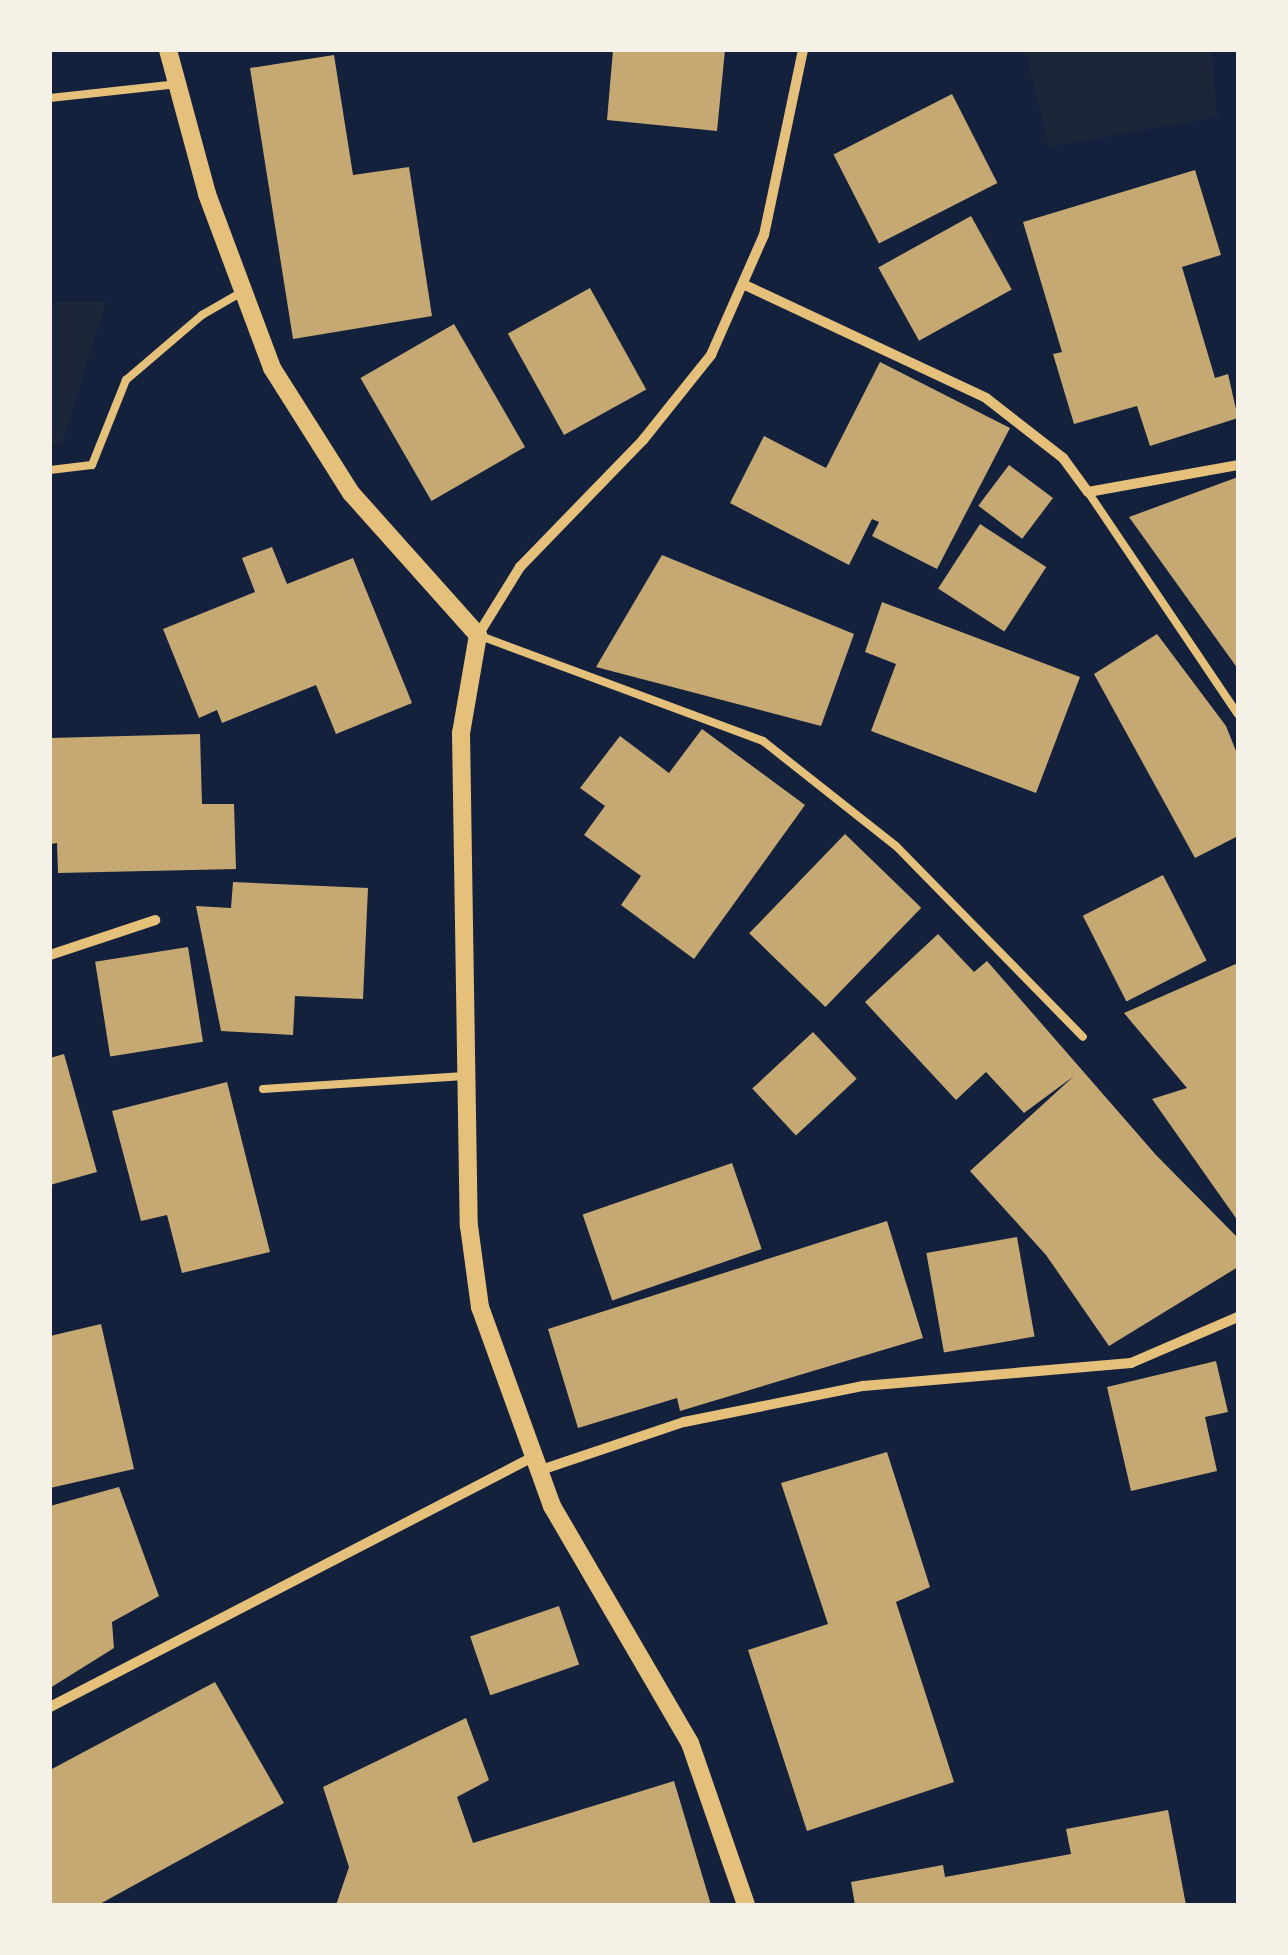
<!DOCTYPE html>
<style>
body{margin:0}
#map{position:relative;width:1288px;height:1955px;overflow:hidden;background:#14213d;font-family:"Source Sans 3",sans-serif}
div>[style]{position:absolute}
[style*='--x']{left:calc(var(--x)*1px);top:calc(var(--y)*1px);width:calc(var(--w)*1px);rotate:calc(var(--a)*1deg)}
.green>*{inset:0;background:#1d2539}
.building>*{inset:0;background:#c6a872;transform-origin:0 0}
.service>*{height:8px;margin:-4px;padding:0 4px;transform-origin:4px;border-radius:4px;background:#e5c07b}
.minor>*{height:10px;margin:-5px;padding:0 5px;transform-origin:5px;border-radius:5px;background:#e5c07b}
.tertiary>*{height:18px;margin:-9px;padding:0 9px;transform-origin:9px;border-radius:9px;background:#e5c07b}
span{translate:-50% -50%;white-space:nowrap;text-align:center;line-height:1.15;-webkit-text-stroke:8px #f6f1e7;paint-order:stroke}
.frame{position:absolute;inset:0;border:52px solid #f6f1e7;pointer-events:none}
</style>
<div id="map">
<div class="green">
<i style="clip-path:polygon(1025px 50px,1212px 50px,1217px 117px,1049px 147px)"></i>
<i style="clip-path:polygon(106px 302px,62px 443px,50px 444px,50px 302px)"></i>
</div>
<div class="building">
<i style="clip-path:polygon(613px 50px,725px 50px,717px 131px,607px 120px)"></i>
<i style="clip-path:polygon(334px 55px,353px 175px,409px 167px,432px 316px,293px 339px,250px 68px)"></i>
<i style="left:952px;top:94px;width:100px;height:133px;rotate:63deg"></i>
<i style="clip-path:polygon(1195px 170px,1221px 255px,1182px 267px,1215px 378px,1228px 374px,1238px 418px,1150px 446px,1137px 406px,1074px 424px,1053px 354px,1062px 352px,1023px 222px)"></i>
<i style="left:971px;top:216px;width:84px;height:106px;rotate:61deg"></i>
<i style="left:590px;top:288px;width:116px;height:94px;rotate:61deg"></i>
<i style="left:454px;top:324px;width:142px;height:108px;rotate:60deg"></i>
<i style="clip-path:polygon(880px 362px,1010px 428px,937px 569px,872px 536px,879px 522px,872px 519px,849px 565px,730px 503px,764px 436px,826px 468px)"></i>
<i style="left:1009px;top:465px;width:55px;height:51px;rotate:37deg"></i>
<i style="clip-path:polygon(1238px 477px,1238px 669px,1129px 517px)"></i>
<i style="left:980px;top:524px;width:79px;height:77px;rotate:33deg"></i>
<i style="clip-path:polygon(272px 547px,287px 584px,353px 558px,412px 703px,336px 734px,316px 685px,222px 723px,217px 710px,199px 718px,163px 629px,255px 592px,242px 558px)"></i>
<i style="clip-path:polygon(662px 555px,854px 634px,821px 726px,596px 667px)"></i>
<i style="clip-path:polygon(882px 602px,1080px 677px,1036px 793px,871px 731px,896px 664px,865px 652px)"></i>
<i style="clip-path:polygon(1157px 634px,1226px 726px,1238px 756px,1238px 836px,1195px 858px,1094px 674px)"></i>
<i style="clip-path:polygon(702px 729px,805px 805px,694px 959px,621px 905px,641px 876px,584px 835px,605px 806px,580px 788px,620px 736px,669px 773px)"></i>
<i style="clip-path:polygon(200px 734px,202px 804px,234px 804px,236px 869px,58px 873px,57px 843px,51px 844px,50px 738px)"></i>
<i style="left:845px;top:834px;width:106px;height:138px;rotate:44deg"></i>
<i style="left:1163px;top:875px;width:96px;height:90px;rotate:63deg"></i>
<i style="clip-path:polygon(233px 882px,368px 888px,363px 999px,295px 996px,293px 1035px,221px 1031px,196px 906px,231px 908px)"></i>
<i style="clip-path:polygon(938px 934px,974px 972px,987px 961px,1156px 1155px,1238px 1238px,1238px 1267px,1109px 1346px,1046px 1255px,970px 1171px,1074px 1076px,1024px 1113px,986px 1072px,956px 1100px,865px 1002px)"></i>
<i style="left:188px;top:947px;width:96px;height:94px;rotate:81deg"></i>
<i style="clip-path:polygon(1238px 963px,1238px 1221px,1152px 1099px,1187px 1088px,1124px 1013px)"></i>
<i style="left:813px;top:1032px;width:64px;height:83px;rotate:47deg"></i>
<i style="clip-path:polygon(64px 1054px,97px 1172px,50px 1185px,50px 1058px)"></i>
<i style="clip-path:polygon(227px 1082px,270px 1252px,182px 1273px,167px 1215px,141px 1221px,112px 1111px)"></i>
<i style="left:732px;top:1163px;width:91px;height:158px;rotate:71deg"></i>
<i style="clip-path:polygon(887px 1221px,923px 1338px,680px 1411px,677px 1398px,578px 1428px,548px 1329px)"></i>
<i style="left:1017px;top:1237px;width:101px;height:92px;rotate:80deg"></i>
<i style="clip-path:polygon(101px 1324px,134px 1469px,50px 1488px,50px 1336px)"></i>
<i style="clip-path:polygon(1216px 1361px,1228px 1412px,1205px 1417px,1217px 1471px,1131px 1491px,1107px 1387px)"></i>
<i style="clip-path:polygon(887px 1452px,930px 1587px,896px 1602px,954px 1782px,807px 1831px,748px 1650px,828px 1624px,781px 1483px)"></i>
<i style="clip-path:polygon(119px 1487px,159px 1596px,112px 1622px,114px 1648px,50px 1688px,50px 1506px)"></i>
<i style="left:559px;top:1606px;width:62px;height:94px;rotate:71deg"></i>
<i style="clip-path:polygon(215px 1682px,284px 1803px,98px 1905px,50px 1905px,50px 1770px)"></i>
<i style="clip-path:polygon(466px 1718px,489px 1780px,457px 1797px,473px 1843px,674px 1781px,711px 1905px,336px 1905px,349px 1867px,323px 1787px)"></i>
<i style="clip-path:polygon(1168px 1810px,1186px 1905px,855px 1905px,851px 1882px,943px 1865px,945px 1877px,1071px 1854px,1066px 1829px)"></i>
</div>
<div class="service">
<i style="--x:50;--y:98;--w:129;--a:-6.2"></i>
<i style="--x:50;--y:470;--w:42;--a:-6.8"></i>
<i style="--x:92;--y:465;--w:92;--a:-68.2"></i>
<i style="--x:126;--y:380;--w:100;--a:-40.5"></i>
<i style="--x:202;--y:315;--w:46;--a:-29.9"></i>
<i style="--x:1088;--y:492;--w:268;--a:56"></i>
<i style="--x:478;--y:635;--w:304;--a:20.4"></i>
<i style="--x:763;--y:741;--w:169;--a:38.3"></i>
<i style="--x:896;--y:846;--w:267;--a:45.6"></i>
<i style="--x:263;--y:1089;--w:202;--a:-3.7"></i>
</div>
<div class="minor">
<i style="--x:745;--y:285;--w:266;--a:25.1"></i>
<i style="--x:986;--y:398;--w:98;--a:37.9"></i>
<i style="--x:1063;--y:458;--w:42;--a:53.7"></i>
<i style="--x:1088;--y:492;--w:152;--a:-10.2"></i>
<i style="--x:478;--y:635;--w:80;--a:-58.3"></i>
<i style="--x:520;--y:567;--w:177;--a:-45.9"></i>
<i style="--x:643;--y:440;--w:109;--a:-51.3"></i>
<i style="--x:711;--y:355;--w:131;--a:-66.2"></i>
<i style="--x:764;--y:235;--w:189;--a:-78.1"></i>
<i style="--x:50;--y:955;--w:111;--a:-18.4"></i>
<i style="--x:538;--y:1471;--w:154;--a:-18.6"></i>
<i style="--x:684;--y:1422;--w:183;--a:-11.4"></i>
<i style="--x:863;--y:1386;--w:269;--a:-4.9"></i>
<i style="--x:1131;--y:1363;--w:116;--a:-23.3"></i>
<i style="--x:50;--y:1707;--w:544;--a:-27.37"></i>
</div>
<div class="tertiary">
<i style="--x:168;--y:50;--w:149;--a:74.8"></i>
<i style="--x:207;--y:194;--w:186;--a:69.5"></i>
<i style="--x:272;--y:368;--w:148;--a:57.7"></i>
<i style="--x:351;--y:493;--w:191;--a:48.2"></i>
<i style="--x:478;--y:635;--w:99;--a:99.8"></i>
<i style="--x:461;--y:733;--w:493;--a:89.1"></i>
<i style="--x:469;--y:1226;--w:82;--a:82.3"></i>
<i style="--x:480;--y:1307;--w:212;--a:70.1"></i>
<i style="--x:552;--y:1506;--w:274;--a:59.8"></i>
<i style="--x:690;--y:1743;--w:171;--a:70.9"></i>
</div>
<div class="frame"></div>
</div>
